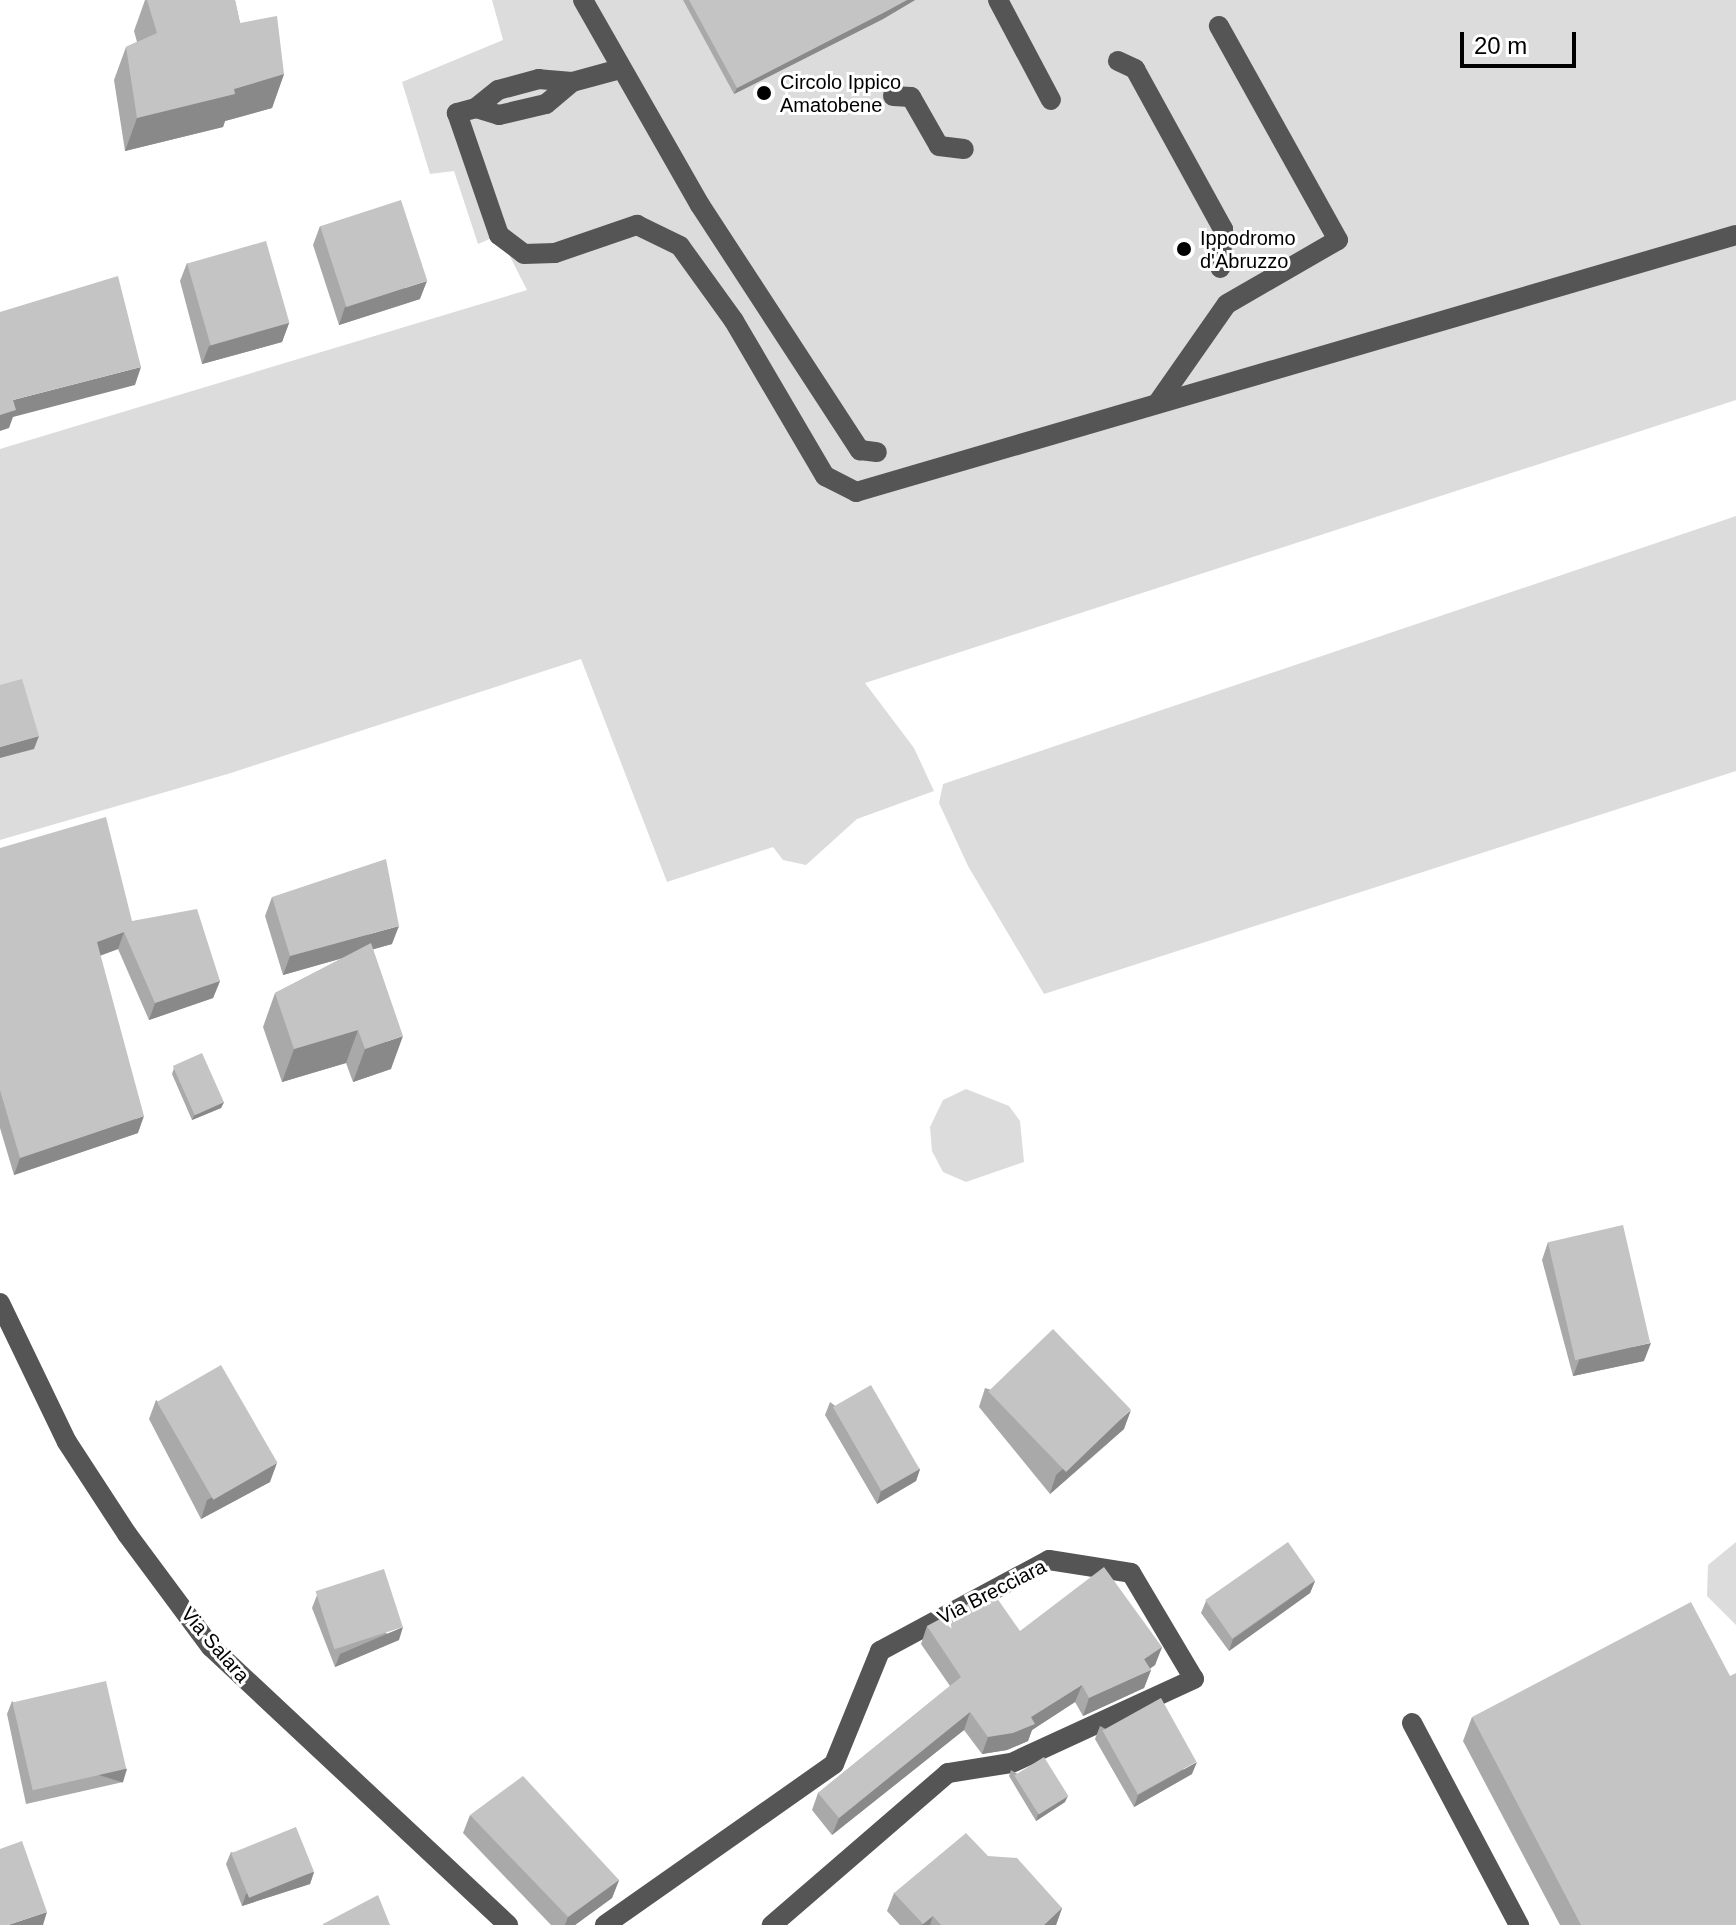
<!DOCTYPE html>
<style>
body{margin:0}
#map{position:relative;width:1736px;height:1925px;overflow:hidden;background:#fff;font-family:Helvetica,sans-serif}
div>[style]{position:absolute}
[style*='--x']{left:calc(var(--x)*1px);top:calc(var(--y)*1px);width:calc(var(--w)*1px);rotate:calc(var(--a)*1deg)}
.green>*{inset:0;background:#dcdcdc}
.minor>*{height:20px;margin:-10px;padding:0 10px;transform-origin:10px;border-radius:10px;background:#555}
.wall>*{inset:0;background:#a9a9a9}
.shaded-wall>*{inset:0;background:#898989;transform-origin:0 0}
.building>*{inset:0;background:#c4c4c4;transform-origin:0 0}
.dots>*{width:22px;height:22px;translate:-50% -50%;box-sizing:border-box;border:4px solid #fff;border-radius:50%}
span{translate:-50% -50%;white-space:nowrap;text-align:center;line-height:1.15;-webkit-text-stroke:6px #fff;paint-order:stroke}
.poi-label{font-size:20px;color:#000}
.left{translate:0 -50%;text-align:left}
.street-label{font-size:20px;color:#000}
.scale{position:absolute;left:1460px;top:32px;width:116px;height:36px;box-sizing:border-box;border:4px solid #000;border-top:0;padding-left:10px;font-size:24px;line-height:28px;white-space:nowrap;color:#000;-webkit-text-stroke:6px #fff;paint-order:stroke}
</style>
<div id="map">
<div class="green">
<i style="clip-path:polygon(492px 0,1736px 0,1736px 400px,865px 683px,914px 748px,934px 791px,857px 819px,806px 865px,783px 860px,773px 847px,667px 882px,581px 659px,231px 773px,0 840px,0 449px,527px 290px,499px 235px,478px 244px,454px 171px,430px 174px,402px 82px,503px 40px)"></i>
<i style="clip-path:polygon(1736px 516px,1736px 771px,1044px 994px,968px 866px,939px 803px,943px 784px)"></i>
<i style="clip-path:polygon(966px 1089px,1009px 1106px,1020px 1121px,1024px 1162px,966px 1182px,943px 1172px,932px 1151px,930px 1127px,943px 1100px)"></i>
<i style="clip-path:polygon(1736px 1542px,1736px 1625px,1707px 1596px,1708px 1565px)"></i>
</div>
<div class="minor">
<i style="--x:583;--y:0;--w:236;--a:60.3"></i>
<i style="--x:700;--y:205;--w:293;--a:56.9"></i>
<i style="--x:860;--y:450;--w:17;--a:7"></i>
<i style="--x:998;--y:0;--w:113;--a:62.1"></i>
<i style="--x:1118;--y:61;--w:19;--a:25"></i>
<i style="--x:1135;--y:69;--w:183;--a:61.2"></i>
<i style="--x:1223;--y:229;--w:39;--a:94"></i>
<i style="--x:620;--y:69;--w:50;--a:164.8"></i>
<i style="--x:572;--y:82;--w:33;--a:-175"></i>
<i style="--x:539;--y:79;--w:42;--a:165"></i>
<i style="--x:498;--y:90;--w:28;--a:141"></i>
<i style="--x:476;--y:108;--w:20;--a:165"></i>
<i style="--x:457;--y:113;--w:129;--a:71"></i>
<i style="--x:499;--y:235;--w:31;--a:37"></i>
<i style="--x:524;--y:254;--w:31;--a:-2"></i>
<i style="--x:555;--y:253;--w:87;--a:-18.9"></i>
<i style="--x:637;--y:225;--w:48;--a:26"></i>
<i style="--x:680;--y:246;--w:92;--a:54.2"></i>
<i style="--x:734;--y:321;--w:180;--a:59.6"></i>
<i style="--x:825;--y:476;--w:35;--a:27"></i>
<i style="--x:856;--y:492;--w:917;--a:-16.28"></i>
<i style="--x:893;--y:96;--w:18;--a:3"></i>
<i style="--x:911;--y:97;--w:56;--a:60.3"></i>
<i style="--x:939;--y:146;--w:25;--a:7"></i>
<i style="--x:476;--y:108;--w:24;--a:17"></i>
<i style="--x:499;--y:115;--w:48;--a:-13.2"></i>
<i style="--x:546;--y:104;--w:34;--a:-40"></i>
<i style="--x:1159;--y:401;--w:118;--a:-55"></i>
<i style="--x:1227;--y:304;--w:128;--a:-30"></i>
<i style="--x:1338;--y:240;--w:245;--a:-119.1"></i>
<i style="--x:0;--y:1303;--w:154;--a:64.3"></i>
<i style="--x:67;--y:1442;--w:110;--a:56.9"></i>
<i style="--x:127;--y:1534;--w:141;--a:53.4"></i>
<i style="--x:211;--y:1647;--w:407;--a:43.1"></i>
<i style="--x:1412;--y:1723;--w:229;--a:62.1"></i>
<i style="--x:605;--y:1925;--w:280;--a:-35.1"></i>
<i style="--x:834;--y:1764;--w:122;--a:-67.8"></i>
<i style="--x:880;--y:1651;--w:192;--a:-28.3"></i>
<i style="--x:1049;--y:1560;--w:83;--a:9"></i>
<i style="--x:1131;--y:1573;--w:123;--a:59.3"></i>
<i style="--x:1194;--y:1679;--w:201;--a:155.3"></i>
<i style="--x:1011;--y:1763;--w:64;--a:171"></i>
<i style="--x:948;--y:1773;--w:233;--a:139.2"></i>
</div>
<div class="wall">
<i style="clip-path:polygon(145px 0,235px 0,240px 23px,284px 74px,272px 108px,225px 121px,223px 127px,125px 151px,114px 80px,126px 47px,137px 42px,134px 31px)"></i>
<i style="clip-path:polygon(683px 0,915px 0,883px 19px,734px 94px)"></i>
<i style="clip-path:polygon(320px 226px,420px 299px,339px 325px,313px 245px)"></i>
<i style="clip-path:polygon(187px 263px,289px 323px,282px 342px,202px 364px,180px 281px)"></i>
<i style="clip-path:polygon(0 848px,132px 921px,220px 981px,213px 998px,149px 1020px,118px 949px,100px 956px,138px 1133px,14px 1175px,0 1128px)"></i>
<i style="clip-path:polygon(272px 897px,392px 944px,373px 949px,391px 1069px,353px 1082px,346px 1063px,282px 1082px,263px 1027px,275px 993px,343px 958px,283px 975px,265px 916px)"></i>
<i style="clip-path:polygon(174px 1068px,224px 1102px,221px 1108px,192px 1120px,172px 1074px)"></i>
<i style="clip-path:polygon(1548px 1242px,1644px 1361px,1573px 1376px,1542px 1260px)"></i>
<i style="clip-path:polygon(985px 1388px,1124px 1429px,1050px 1494px,979px 1407px)"></i>
<i style="clip-path:polygon(156px 1400px,270px 1482px,201px 1519px,149px 1419px)"></i>
<i style="clip-path:polygon(830px 1402px,920px 1469px,916px 1481px,877px 1504px,825px 1415px)"></i>
<i style="clip-path:polygon(1315px 1581px,1310px 1593px,1229px 1651px,1201px 1613px,1206px 1601px)"></i>
<i style="clip-path:polygon(317px 1595px,399px 1640px,335px 1667px,312px 1608px)"></i>
<i style="clip-path:polygon(927px 1626px,1020px 1631px,1162px 1647px,1155px 1665px,1150px 1669px,1151px 1670px,1144px 1688px,1083px 1716px,1075px 1702px,1032px 1730px,1028px 1741px,1007px 1750px,982px 1754px,964px 1730px,832px 1835px,812px 1810px,818px 1793px,950px 1686px,921px 1644px)"></i>
<i style="clip-path:polygon(12px 1701px,123px 1782px,26px 1804px,7px 1714px)"></i>
<i style="clip-path:polygon(1472px 1717px,1736px 1925px,1560px 1925px,1463px 1741px)"></i>
<i style="clip-path:polygon(1100px 1726px,1192px 1774px,1134px 1807px,1095px 1739px)"></i>
<i style="clip-path:polygon(1011px 1770px,1065px 1802px,1036px 1821px,1009px 1776px)"></i>
<i style="clip-path:polygon(470px 1815px,619px 1880px,612px 1898px,575px 1925px,551px 1925px,463px 1833px)"></i>
<i style="clip-path:polygon(231px 1852px,314px 1872px,310px 1884px,242px 1906px,226px 1864px)"></i>
<i style="clip-path:polygon(988px 1856px,1062px 1908px,1056px 1925px,900px 1925px,887px 1911px,894px 1893px)"></i>
</div>
<div class="shaded-wall">
<i style="clip-path:polygon(907px 0,915px 0,883px 19px,734px 94px,737px 88px)"></i>
<i style="clip-path:polygon(284px 74px,272px 108px,225px 121px,223px 127px,125px 151px,137px 118px)"></i>
<i style="clip-path:polygon(427px 281px,420px 299px,339px 325px,345px 307px)"></i>
<i style="clip-path:polygon(289px 323px,282px 342px,202px 364px,209px 346px)"></i>
<i style="clip-path:polygon(141px 367px,135px 385px,13px 417px,9px 428px,0 431px,0 415px,13px 400px)"></i>
<i style="clip-path:polygon(39px 736px,34px 749px,0 758px,0 747px)"></i>
<i style="clip-path:polygon(399px 926px,392px 944px,283px 975px,290px 956px)"></i>
<i style="clip-path:polygon(124px 932px,118px 949px,90px 959px,97px 942px)"></i>
<i style="clip-path:polygon(220px 981px,213px 998px,149px 1020px,155px 1003px)"></i>
<i style="clip-path:polygon(358px 1030px,346px 1063px,282px 1082px,294px 1049px)"></i>
<i style="clip-path:polygon(403px 1036px,391px 1069px,353px 1082px,365px 1049px)"></i>
<i style="clip-path:polygon(224px 1102px,221px 1108px,192px 1120px,195px 1114px)"></i>
<i style="clip-path:polygon(144px 1116px,138px 1133px,14px 1175px,20px 1158px)"></i>
<i style="clip-path:polygon(1651px 1343px,1644px 1361px,1573px 1376px,1580px 1358px)"></i>
<i style="clip-path:polygon(1131px 1410px,1124px 1429px,1050px 1494px,1056px 1475px)"></i>
<i style="clip-path:polygon(277px 1463px,270px 1482px,201px 1519px,207px 1500px)"></i>
<i style="clip-path:polygon(920px 1469px,916px 1481px,877px 1504px,881px 1491px)"></i>
<i style="clip-path:polygon(1315px 1581px,1310px 1593px,1229px 1651px,1233px 1639px)"></i>
<i style="clip-path:polygon(403px 1627px,399px 1640px,335px 1667px,340px 1654px)"></i>
<i style="clip-path:polygon(1162px 1647px,1155px 1665px,1139px 1675px,1151px 1670px,1144px 1688px,1083px 1716px,1089px 1698px)"></i>
<i style="clip-path:polygon(1082px 1685px,1075px 1702px,1032px 1730px,1028px 1741px,1007px 1750px,982px 1754px,988px 1737px,1031px 1717px)"></i>
<i style="clip-path:polygon(970px 1712px,964px 1730px,832px 1835px,839px 1818px)"></i>
<i style="clip-path:polygon(1197px 1762px,1192px 1774px,1134px 1807px,1138px 1795px)"></i>
<i style="left:127px;top:1769px;width:14px;height:99px;rotate:107deg"></i>
<i style="clip-path:polygon(1068px 1796px,1065px 1802px,1036px 1821px,1038px 1814px)"></i>
<i style="clip-path:polygon(314px 1872px,310px 1884px,242px 1906px,246px 1894px)"></i>
<i style="clip-path:polygon(619px 1880px,612px 1898px,575px 1925px,565px 1925px,568px 1917px)"></i>
<i style="clip-path:polygon(1062px 1908px,1056px 1925px,1044px 1925px)"></i>
<i style="clip-path:polygon(47px 1912px,43px 1925px,8px 1925px)"></i>
<i style="clip-path:polygon(933px 1916px,930px 1925px,922px 1925px,923px 1924px)"></i>
</div>
<div class="building">
<i style="clip-path:polygon(147px 0,235px 0,240px 23px,277px 16px,284px 74px,234px 89px,235px 94px,137px 118px,126px 47px,157px 33px)"></i>
<i style="clip-path:polygon(689px 0,907px 0,885px 12px,737px 88px)"></i>
<i style="left:401px;top:200px;width:85px;height:85px;rotate:72deg"></i>
<i style="left:266px;top:241px;width:85px;height:82px;rotate:74deg"></i>
<i style="clip-path:polygon(118px 276px,141px 367px,13px 400px,16px 410px,0 415px,0 312px)"></i>
<i style="clip-path:polygon(22px 679px,39px 736px,0 747px,0 685px)"></i>
<i style="clip-path:polygon(106px 817px,132px 921px,197px 909px,220px 981px,155px 1003px,124px 932px,97px 942px,144px 1116px,20px 1158px,0 1090px,0 848px)"></i>
<i style="clip-path:polygon(386px 859px,399px 926px,290px 956px,272px 897px)"></i>
<i style="clip-path:polygon(371px 943px,403px 1036px,365px 1049px,358px 1030px,294px 1049px,275px 993px)"></i>
<i style="left:202px;top:1053px;width:54px;height:32px;rotate:66deg"></i>
<i style="left:1623px;top:1225px;width:121px;height:77px;rotate:77deg"></i>
<i style="left:1053px;top:1329px;width:112px;height:90px;rotate:46deg"></i>
<i style="left:221px;top:1365px;width:113px;height:74px;rotate:60deg"></i>
<i style="left:871px;top:1385px;width:97px;height:44px;rotate:60deg"></i>
<i style="left:1288px;top:1542px;width:47px;height:101px;rotate:55deg"></i>
<i style="clip-path:polygon(1104px 1567px,1162px 1647px,1144px 1659px,1151px 1670px,1089px 1698px,1082px 1685px,1031px 1717px,1035px 1724px,1013px 1733px,988px 1737px,970px 1712px,839px 1818px,818px 1793px,961px 1677px,927px 1626px,992px 1591px,1020px 1631px)"></i>
<i style="left:384px;top:1569px;width:61px;height:72px;rotate:72deg"></i>
<i style="clip-path:polygon(1691px 1602px,1730px 1676px,1736px 1673px,1736px 1925px,1581px 1925px,1472px 1717px)"></i>
<i style="left:106px;top:1681px;width:90px;height:96px;rotate:77deg"></i>
<i style="left:1161px;top:1698px;width:73px;height:67px;rotate:61deg"></i>
<i style="left:1044px;top:1757px;width:46px;height:35px;rotate:58deg"></i>
<i style="clip-path:polygon(523px 1776px,619px 1880px,568px 1917px,470px 1815px)"></i>
<i style="left:296px;top:1827px;width:48px;height:70px;rotate:68deg"></i>
<i style="clip-path:polygon(966px 1833px,988px 1856px,1017px 1858px,1062px 1908px,1044px 1925px,941px 1925px,933px 1916px,923px 1924px,894px 1893px)"></i>
<i style="clip-path:polygon(22px 1841px,47px 1912px,8px 1925px,0 1925px,0 1849px)"></i>
<i style="clip-path:polygon(378px 1895px,390px 1925px,323px 1925px,323px 1924px)"></i>
</div>
<div class="dots">
<i style="left:764px;top:93px;background:#000"></i>
<i style="left:1184px;top:249px;background:#000"></i>
</div>
<div class="poi-label">
<span class="left" style="left:780px;top:94px">Circolo Ippico<br>Amatobene</span>
<span class="left" style="left:1200px;top:250px">Ippodromo<br>d'Abruzzo</span>
</div>
<div class="street-label">
<span style="left:992px;top:1592px;rotate:-27deg">Via Brecciara</span>
<span style="left:215px;top:1645px;rotate:49deg">Via Salara</span>
</div>
<div class="scale">20 m</div>
</div>
